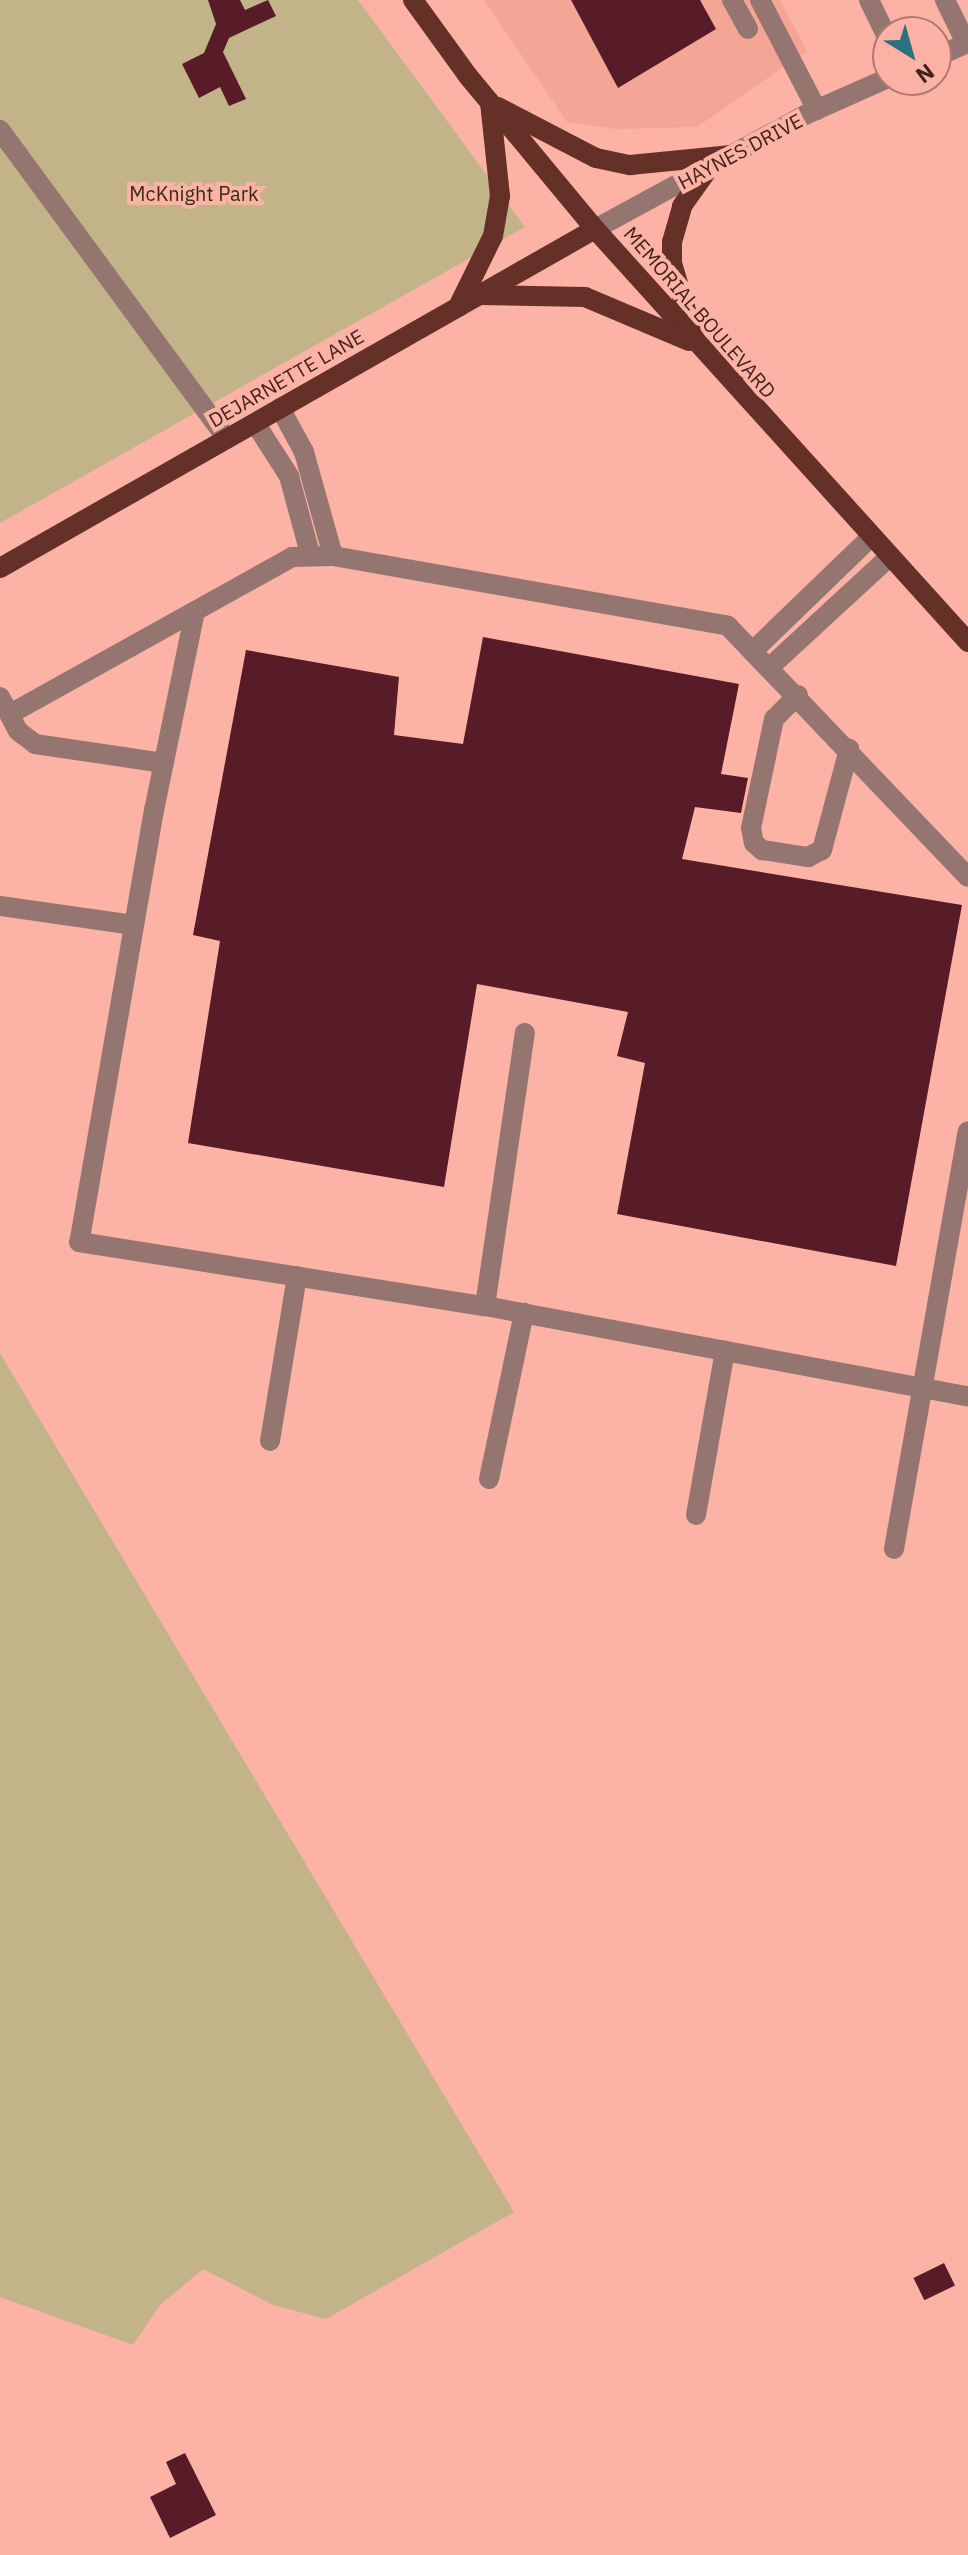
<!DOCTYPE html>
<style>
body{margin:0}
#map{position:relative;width:968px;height:2555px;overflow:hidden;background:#fcb3a5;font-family:"IBM Plex Sans",sans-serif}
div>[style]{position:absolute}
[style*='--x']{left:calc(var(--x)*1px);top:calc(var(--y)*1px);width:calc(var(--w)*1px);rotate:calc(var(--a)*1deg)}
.built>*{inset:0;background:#f3a596}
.green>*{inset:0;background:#c3b388}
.building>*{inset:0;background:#581b28;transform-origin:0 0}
.minor>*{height:20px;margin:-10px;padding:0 10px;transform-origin:10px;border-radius:10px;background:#94756f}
.major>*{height:20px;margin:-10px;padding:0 10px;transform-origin:10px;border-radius:10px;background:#643028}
span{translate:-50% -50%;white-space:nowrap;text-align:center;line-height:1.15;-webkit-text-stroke:8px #fcb3a5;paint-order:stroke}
.street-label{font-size:20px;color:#44211b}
.park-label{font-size:20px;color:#382e0f}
.north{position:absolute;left:872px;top:16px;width:80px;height:80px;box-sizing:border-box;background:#fcb3a5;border:2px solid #b2796e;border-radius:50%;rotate:143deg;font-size:22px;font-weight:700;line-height:32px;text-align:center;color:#44211b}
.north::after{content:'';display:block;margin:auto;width:28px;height:36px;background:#2b727e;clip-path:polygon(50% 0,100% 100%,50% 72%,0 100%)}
</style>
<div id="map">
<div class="built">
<i style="clip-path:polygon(484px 0,780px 0,807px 51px,697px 127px,616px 129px,567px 122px)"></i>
</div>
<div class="green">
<i style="clip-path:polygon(0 0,358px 0,525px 227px,0 523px)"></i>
<i style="clip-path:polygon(0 1353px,514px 2212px,326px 2319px,273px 2305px,203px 2269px,160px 2305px,133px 2345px,0 2297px)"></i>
</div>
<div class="building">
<i style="clip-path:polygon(208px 0,240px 0,245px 10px,268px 0,276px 16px,229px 38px,223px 52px,246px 99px,229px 106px,220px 87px,199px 98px,182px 64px,204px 53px,216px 24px)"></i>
<i style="clip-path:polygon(571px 0,700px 0,716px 29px,618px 88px)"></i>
<i style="clip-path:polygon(483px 637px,739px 684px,721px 774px,748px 778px,741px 813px,695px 807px,682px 859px,962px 905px,896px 1266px,617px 1214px,645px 1063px,617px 1056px,628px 1012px,477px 984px,444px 1187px,188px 1143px,220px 941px,193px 935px,246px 650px,399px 677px,394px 735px,463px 744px)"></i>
<i style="left:944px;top:2263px;width:25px;height:34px;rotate:64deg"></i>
<i style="clip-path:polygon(185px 2453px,216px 2515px,170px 2538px,150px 2497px,176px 2484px,166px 2462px)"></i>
</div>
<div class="minor">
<i style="--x:732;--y:0;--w:33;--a:61"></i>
<i style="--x:760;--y:0;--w:124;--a:62.6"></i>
<i style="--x:869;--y:0;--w:43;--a:64"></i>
<i style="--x:945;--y:0;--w:48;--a:64"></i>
<i style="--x:936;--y:57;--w:35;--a:-24"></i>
<i style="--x:0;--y:130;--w:383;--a:53.7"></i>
<i style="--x:595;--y:229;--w:241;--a:-28.5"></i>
<i style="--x:807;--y:114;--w:89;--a:-24"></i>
<i style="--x:280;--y:408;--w:50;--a:61.4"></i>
<i style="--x:304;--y:452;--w:108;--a:74.4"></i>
<i style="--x:255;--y:423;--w:63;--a:57.3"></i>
<i style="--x:289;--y:476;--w:81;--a:74.9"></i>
<i style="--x:195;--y:611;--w:203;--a:101.6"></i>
<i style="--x:154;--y:810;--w:438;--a:99.8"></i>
<i style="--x:79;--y:1242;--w:411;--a:9"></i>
<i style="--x:485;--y:1306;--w:491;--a:10.6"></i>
<i style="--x:755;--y:649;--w:161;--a:-44"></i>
<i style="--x:771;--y:666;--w:161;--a:-42.7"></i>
<i style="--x:798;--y:695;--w:34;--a:135"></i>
<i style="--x:774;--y:719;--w:111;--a:101.9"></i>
<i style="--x:751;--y:828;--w:15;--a:79"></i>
<i style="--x:754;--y:843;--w:11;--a:41"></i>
<i style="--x:762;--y:850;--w:47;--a:8.7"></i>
<i style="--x:808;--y:857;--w:16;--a:-27"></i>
<i style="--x:822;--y:850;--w:105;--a:-75"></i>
<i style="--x:0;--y:697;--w:38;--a:62"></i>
<i style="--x:18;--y:731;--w:21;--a:37"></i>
<i style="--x:35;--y:744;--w:130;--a:8.4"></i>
<i style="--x:10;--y:714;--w:323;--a:-29.1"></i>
<i style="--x:292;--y:557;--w:41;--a:-1.4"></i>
<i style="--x:333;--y:556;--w:401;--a:10"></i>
<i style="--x:728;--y:626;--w:347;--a:46.3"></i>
<i style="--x:0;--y:906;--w:135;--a:8.1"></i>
<i style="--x:485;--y:1306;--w:276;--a:-81.7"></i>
<i style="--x:270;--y:1441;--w:167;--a:-80.7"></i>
<i style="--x:489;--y:1479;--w:170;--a:-78.1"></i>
<i style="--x:696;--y:1515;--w:167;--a:-80"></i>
<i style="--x:894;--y:1549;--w:424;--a:-80"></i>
</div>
<div class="major">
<i style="--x:413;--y:0;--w:94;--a:54.1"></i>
<i style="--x:468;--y:76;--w:199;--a:50.3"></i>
<i style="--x:595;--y:229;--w:557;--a:47.91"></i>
<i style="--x:498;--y:107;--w:110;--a:27.5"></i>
<i style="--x:596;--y:158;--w:35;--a:12"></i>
<i style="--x:630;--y:165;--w:102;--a:-5.6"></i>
<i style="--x:479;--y:295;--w:106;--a:1.1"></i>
<i style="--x:585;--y:297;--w:113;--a:22.9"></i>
<i style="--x:458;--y:307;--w:79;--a:-63.8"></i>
<i style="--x:493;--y:236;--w:41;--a:-80.1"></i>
<i style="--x:500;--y:196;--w:94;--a:-96.1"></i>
<i style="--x:694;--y:337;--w:77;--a:-106.6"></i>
<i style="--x:672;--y:263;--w:21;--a:-90"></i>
<i style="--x:672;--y:242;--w:37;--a:-74"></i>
<i style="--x:682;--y:206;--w:47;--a:-54.6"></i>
<i style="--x:0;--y:568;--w:685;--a:-29.67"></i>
</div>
<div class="street-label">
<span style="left:740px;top:151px;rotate:-28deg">HAYNES DRIVE</span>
<span style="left:700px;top:312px;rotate:49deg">MEMORIAL BOULEVARD</span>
<span style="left:286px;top:378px;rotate:-30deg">DEJARNETTE LANE</span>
</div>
<div class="park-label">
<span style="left:194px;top:193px">McKnight Park</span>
</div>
<div class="north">N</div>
</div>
